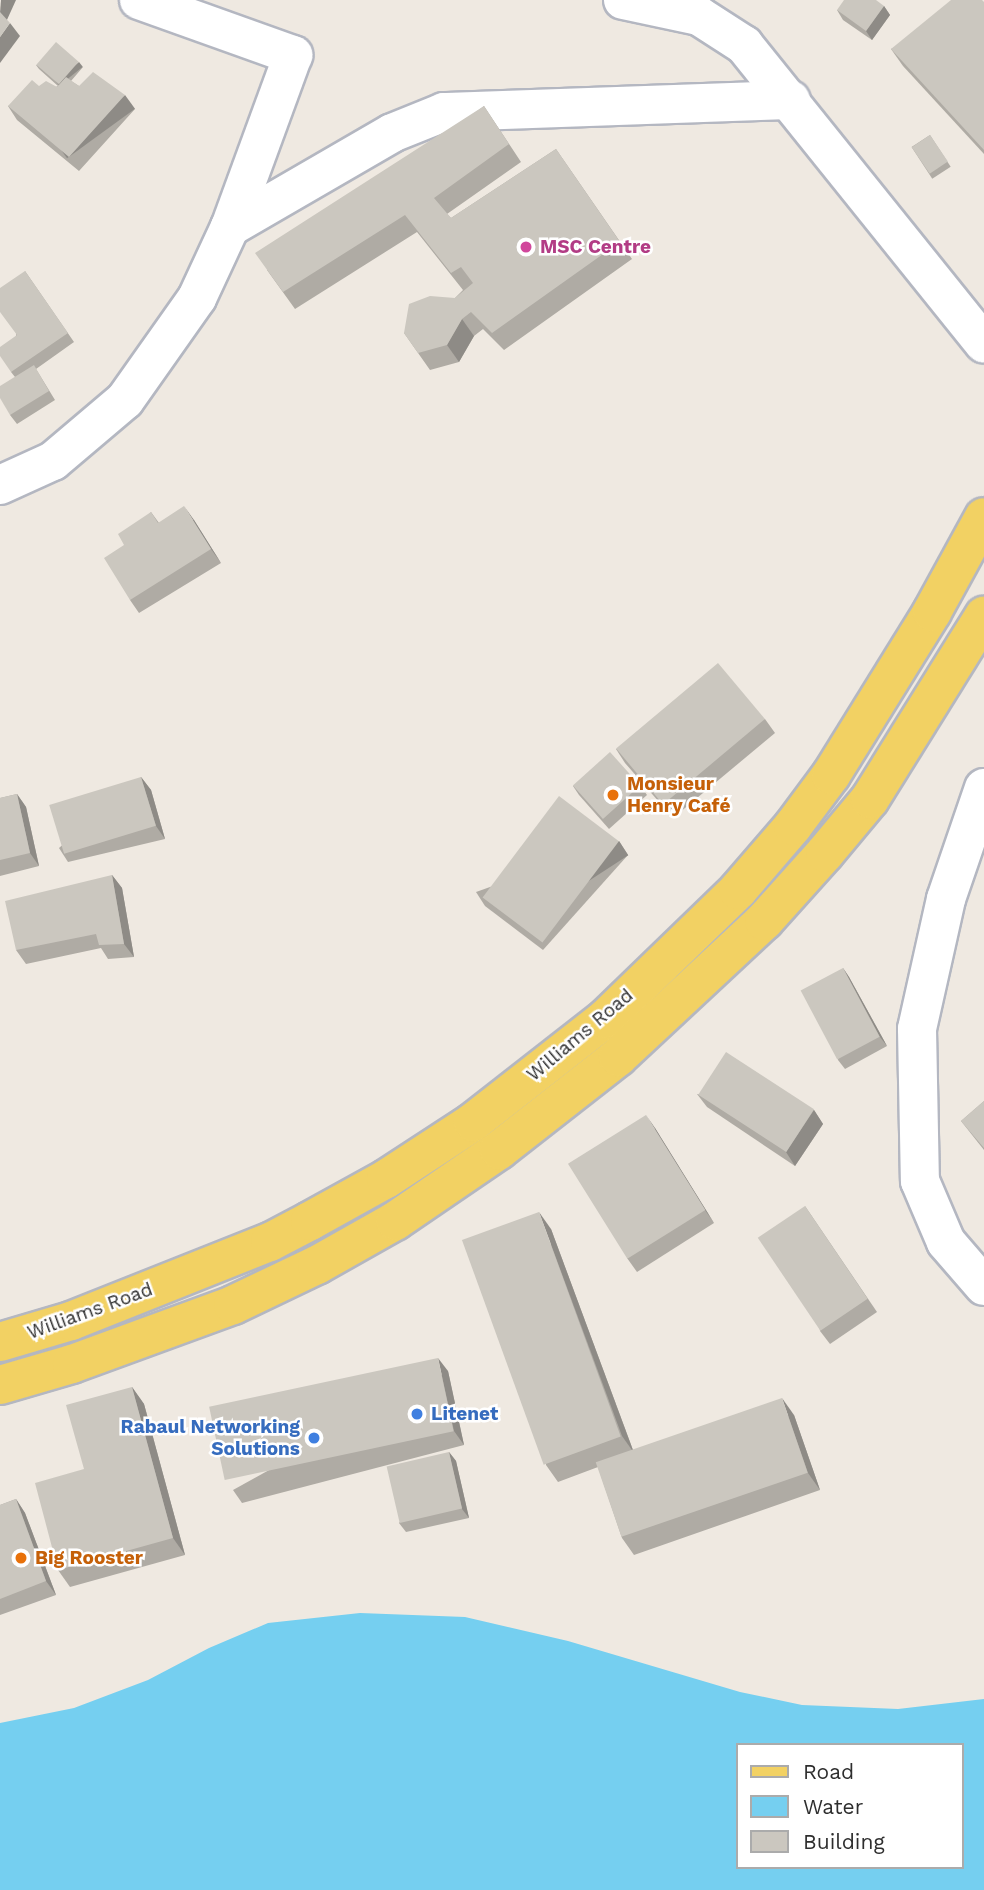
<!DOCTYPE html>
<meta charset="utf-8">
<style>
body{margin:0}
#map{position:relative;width:984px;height:1890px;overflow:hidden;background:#efe9e1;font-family:"Work Sans",sans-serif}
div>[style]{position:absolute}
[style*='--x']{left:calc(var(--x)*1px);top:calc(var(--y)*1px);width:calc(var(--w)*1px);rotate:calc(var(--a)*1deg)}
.water>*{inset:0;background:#75cff0}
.roads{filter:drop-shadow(2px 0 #b4b7c1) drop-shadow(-2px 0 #b4b7c1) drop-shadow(0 2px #b4b7c1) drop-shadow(0 -2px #b4b7c1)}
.minor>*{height:38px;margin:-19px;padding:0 19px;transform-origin:19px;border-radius:19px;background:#fff}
.major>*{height:38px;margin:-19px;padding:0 19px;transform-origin:19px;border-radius:19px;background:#f2d163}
.wall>*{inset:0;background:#afaba4;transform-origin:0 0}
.shaded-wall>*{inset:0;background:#8e8b86;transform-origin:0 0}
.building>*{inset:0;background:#cbc7bf;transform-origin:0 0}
.dots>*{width:19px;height:19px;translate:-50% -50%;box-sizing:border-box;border:4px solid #fff;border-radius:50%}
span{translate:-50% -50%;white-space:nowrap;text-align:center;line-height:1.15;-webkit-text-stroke:5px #fff;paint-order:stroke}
.hotel-label{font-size:19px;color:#b23c85;font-weight:700}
.left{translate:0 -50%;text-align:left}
.food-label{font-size:19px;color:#c56008;font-weight:700}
.street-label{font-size:19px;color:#2e2e2e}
.shop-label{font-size:19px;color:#366cbe;font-weight:700}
.right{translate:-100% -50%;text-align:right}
.legend{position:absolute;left:736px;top:1743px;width:228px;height:126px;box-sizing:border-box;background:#fff;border:2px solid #ababab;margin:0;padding:9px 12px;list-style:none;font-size:21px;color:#2e2e2e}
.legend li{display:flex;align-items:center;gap:14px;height:35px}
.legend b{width:35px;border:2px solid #ababab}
</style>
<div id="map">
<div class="water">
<i style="clip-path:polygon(evenodd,360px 1613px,465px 1617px,568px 1641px,740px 1692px,802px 1705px,898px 1709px,984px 1699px,984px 1890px,0 1890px,0 1723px,74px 1708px,148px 1680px,209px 1648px,268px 1623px,360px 1613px,737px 1745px,961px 1745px,961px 1867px,737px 1867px,737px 1745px)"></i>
</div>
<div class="roads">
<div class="minor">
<i style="--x:139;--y:0;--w:164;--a:19.7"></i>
<i style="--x:293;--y:55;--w:183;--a:110.1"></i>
<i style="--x:623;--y:0;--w:78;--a:11.9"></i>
<i style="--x:699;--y:16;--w:54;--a:32.8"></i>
<i style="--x:744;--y:45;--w:383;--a:51.2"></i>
<i style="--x:0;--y:485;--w:58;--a:-24.4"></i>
<i style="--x:53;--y:461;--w:94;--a:-40.3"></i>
<i style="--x:125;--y:400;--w:125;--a:-54.8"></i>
<i style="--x:197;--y:298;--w:78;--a:-65.1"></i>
<i style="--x:230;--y:227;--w:187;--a:-30.1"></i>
<i style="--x:392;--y:133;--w:56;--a:-22"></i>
<i style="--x:444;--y:112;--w:347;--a:-2"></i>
<i style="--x:984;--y:788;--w:117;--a:108.9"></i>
<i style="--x:946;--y:899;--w:133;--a:102.6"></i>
<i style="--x:917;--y:1029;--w:152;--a:88.9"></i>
<i style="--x:920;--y:1181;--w:66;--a:66.9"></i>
<i style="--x:946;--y:1242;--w:58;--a:49.2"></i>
</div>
<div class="major">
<i style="--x:0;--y:1342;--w:74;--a:-16.5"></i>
<i style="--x:71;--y:1321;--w:214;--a:-21.7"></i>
<i style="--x:270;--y:1242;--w:45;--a:-27.7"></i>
<i style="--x:310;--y:1221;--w:87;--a:-28.9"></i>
<i style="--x:386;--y:1179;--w:104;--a:-33.2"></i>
<i style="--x:473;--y:1122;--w:167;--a:-38"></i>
<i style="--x:605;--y:1019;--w:185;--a:-44.1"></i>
<i style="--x:738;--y:890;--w:84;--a:-49.3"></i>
<i style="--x:793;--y:826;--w:64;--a:-53.3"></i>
<i style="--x:831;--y:775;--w:192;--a:-58.2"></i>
<i style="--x:932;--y:612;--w:108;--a:-61.3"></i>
<i style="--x:0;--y:1385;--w:75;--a:-16.3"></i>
<i style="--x:72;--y:1364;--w:171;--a:-20.1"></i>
<i style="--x:233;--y:1305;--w:93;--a:-25.5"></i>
<i style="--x:317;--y:1265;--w:90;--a:-29.4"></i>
<i style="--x:395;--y:1221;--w:126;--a:-34.3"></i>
<i style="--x:499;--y:1150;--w:151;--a:-38"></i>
<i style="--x:618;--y:1057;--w:200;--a:-43"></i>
<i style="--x:764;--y:921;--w:91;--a:-48.1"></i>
<i style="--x:825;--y:853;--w:70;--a:-50.2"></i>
<i style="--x:870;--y:799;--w:216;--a:-58.1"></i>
</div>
</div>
<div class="wall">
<i style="clip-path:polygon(984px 2px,984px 154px,903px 66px,891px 49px)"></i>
<i style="clip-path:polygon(884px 6px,890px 15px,872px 40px,843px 20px,837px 10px)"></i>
<i style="clip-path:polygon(36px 65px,83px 67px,71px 81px,79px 86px,135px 109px,79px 171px,17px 120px,8px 106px,58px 86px,39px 69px)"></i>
<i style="clip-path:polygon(484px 106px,521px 162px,447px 214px,451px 218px,556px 149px,632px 259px,504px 350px,483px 329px,474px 336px,459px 362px,430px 370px,404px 333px,455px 298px,463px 290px,417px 232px,295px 309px,267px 270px)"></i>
<i style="left:930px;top:135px;width:38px;height:22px;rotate:57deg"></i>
<i style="clip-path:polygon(25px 271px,74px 342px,36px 369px,55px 400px,17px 424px,10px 415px,15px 377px,11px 372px)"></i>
<i style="clip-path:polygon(151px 512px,159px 523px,194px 520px,221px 563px,139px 613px,130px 600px,124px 545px)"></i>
<i style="clip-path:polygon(765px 719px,775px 733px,673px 818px,625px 763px,616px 749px)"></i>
<i style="clip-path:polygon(141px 777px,151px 790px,165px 839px,68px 862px,59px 848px)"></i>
<i style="clip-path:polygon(640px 785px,647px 795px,609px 829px,579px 795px,573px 786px)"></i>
<i style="clip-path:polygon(17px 794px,26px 807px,39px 866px,0 876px,0 798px)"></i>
<i style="clip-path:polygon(619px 841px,628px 855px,543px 950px,485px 906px,476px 892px)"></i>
<i style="clip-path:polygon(112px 875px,122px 888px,134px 957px,108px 959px,101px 948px,26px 964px,16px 950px)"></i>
<i style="clip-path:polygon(843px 968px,849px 977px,887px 1046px,845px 1069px,838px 1060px)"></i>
<i style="clip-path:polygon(697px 1094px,814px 1110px,823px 1124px,795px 1166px,707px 1107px)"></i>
<i style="clip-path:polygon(984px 1101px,984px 1150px,961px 1121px)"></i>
<i style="clip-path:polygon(655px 1128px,714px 1223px,637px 1272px,627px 1258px)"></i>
<i style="clip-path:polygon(805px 1206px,877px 1312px,830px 1344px,820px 1331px)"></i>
<i style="clip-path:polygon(551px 1229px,633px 1450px,794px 1415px,820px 1490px,634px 1555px,622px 1538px,598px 1467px,558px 1482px,546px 1465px)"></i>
<i style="clip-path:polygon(448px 1371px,464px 1445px,242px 1503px,233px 1490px)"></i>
<i style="clip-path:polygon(132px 1387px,144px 1404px,185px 1555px,70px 1587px,58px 1570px)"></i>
<i style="clip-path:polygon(449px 1452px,456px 1461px,469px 1518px,406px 1532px,399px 1523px)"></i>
<i style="clip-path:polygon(16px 1499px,25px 1513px,56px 1595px,0 1615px,0 1505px)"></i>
</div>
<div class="shaded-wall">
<i style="clip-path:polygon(1px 0,16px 0,6px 22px,0 13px)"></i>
<i style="clip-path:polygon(884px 6px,890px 15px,872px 40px,866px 31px)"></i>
<i style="clip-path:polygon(10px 23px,20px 36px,0 63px,0 37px)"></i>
<i style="left:79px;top:62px;width:6px;height:30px;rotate:51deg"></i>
<i style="left:125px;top:95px;width:17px;height:84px;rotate:54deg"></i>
<i style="clip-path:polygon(462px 319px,474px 336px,459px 362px,447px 345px)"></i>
<i style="clip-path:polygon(184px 506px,194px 520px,221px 563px,211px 549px)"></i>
<i style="clip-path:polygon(141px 777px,151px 790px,165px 839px,156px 826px)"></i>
<i style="clip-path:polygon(17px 794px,26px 807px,39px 866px,30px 853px)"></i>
<i style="left:619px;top:841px;width:17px;height:127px;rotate:57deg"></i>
<i style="clip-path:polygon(112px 875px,122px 888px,134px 957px,124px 944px)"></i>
<i style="clip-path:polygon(843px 968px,849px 977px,887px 1046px,880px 1037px)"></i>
<i style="clip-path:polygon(814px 1110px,823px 1124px,795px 1166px,786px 1152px)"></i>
<i style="clip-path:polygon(646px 1115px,655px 1128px,714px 1223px,705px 1210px)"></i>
<i style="clip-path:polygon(539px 1212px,551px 1229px,634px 1453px,622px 1436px)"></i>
<i style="clip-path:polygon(438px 1358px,448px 1371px,464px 1445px,454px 1431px)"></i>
<i style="clip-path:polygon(132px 1387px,144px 1404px,185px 1555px,173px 1538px)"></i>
<i style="clip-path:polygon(782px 1398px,794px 1415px,820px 1490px,808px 1473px)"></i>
<i style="clip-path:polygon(449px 1452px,456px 1461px,469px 1518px,462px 1509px)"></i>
<i style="clip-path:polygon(16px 1499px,25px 1513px,56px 1595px,46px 1581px)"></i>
</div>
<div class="building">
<i style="clip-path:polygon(844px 0,876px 0,884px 6px,866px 31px,837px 10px)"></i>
<i style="clip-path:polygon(951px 0,982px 0,984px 2px,984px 150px,891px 49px)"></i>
<i style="clip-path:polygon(0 12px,10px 23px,0 37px)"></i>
<i style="left:56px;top:42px;width:30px;height:30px;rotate:41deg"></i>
<i style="clip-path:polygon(93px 72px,125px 95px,69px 157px,8px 106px,32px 80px,39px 86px,46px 81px,57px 87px,66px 77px,79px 86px)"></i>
<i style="clip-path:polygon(484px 106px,509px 144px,434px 198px,451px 218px,556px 149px,620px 242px,492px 333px,471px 312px,462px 319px,447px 345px,418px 353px,404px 333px,409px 304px,430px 296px,455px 298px,473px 283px,461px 267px,451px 273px,405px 215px,283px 292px,255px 253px)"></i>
<i style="left:930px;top:135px;width:32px;height:22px;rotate:56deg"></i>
<i style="clip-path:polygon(25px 271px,68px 333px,11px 372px,0 356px,0 347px,17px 335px,0 312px,0 288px)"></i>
<i style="clip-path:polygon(34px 365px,49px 391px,10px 415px,0 398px,0 386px)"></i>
<i style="clip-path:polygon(184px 506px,211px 549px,130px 600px,104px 558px,124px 545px,118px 534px,151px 512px,158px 523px)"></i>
<i style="left:718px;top:663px;width:73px;height:133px;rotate:50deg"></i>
<i style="left:610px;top:752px;width:45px;height:50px;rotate:48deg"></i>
<i style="left:141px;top:777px;width:51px;height:96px;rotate:73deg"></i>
<i style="clip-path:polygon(17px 794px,30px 853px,0 860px,0 798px)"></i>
<i style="left:559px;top:796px;width:75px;height:127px;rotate:37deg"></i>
<i style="clip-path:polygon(112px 875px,124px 944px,99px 945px,96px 934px,16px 950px,5px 901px)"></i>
<i style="left:843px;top:968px;width:78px;height:48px;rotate:62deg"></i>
<i style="left:726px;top:1052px;width:105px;height:51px;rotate:33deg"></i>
<i style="clip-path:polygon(984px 1101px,984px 1148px,961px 1121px)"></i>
<i style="left:646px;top:1115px;width:112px;height:92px;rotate:58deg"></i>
<i style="left:805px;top:1206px;width:112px;height:57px;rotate:56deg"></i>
<i style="left:539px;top:1212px;width:239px;height:82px;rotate:70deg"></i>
<i style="left:438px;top:1358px;width:75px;height:234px;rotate:78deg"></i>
<i style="clip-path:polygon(132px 1387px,173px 1538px,58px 1570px,35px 1483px,84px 1469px,66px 1405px)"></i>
<i style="left:782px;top:1398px;width:79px;height:197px;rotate:71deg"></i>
<i style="left:449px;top:1452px;width:58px;height:64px;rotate:77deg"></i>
<i style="clip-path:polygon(16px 1499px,46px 1581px,0 1599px,0 1505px)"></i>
</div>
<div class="dots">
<i style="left:526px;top:247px;background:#d1479c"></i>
<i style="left:613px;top:795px;background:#e8710a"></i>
<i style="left:417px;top:1414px;background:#3f7fe0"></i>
<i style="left:314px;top:1438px;background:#3f7fe0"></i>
<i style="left:21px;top:1558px;background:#e8710a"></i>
</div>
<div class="hotel-label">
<span class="left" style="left:540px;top:247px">MSC Centre</span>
</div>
<div class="food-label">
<span class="left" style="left:627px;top:795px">Monsieur<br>Henry Café</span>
<span class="left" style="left:35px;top:1558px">Big Rooster</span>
</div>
<div class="street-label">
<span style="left:580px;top:1035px;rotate:-40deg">Williams Road</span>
<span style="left:90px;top:1311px;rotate:-20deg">Williams Road</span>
</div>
<div class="shop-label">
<span class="left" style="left:431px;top:1414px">Litenet</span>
<span class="right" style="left:300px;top:1438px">Rabaul Networking<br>Solutions</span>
</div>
<ul class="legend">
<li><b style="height:9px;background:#f2d163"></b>Road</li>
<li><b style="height:19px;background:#75cff0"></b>Water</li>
<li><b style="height:19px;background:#cbc7bf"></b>Building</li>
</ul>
</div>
